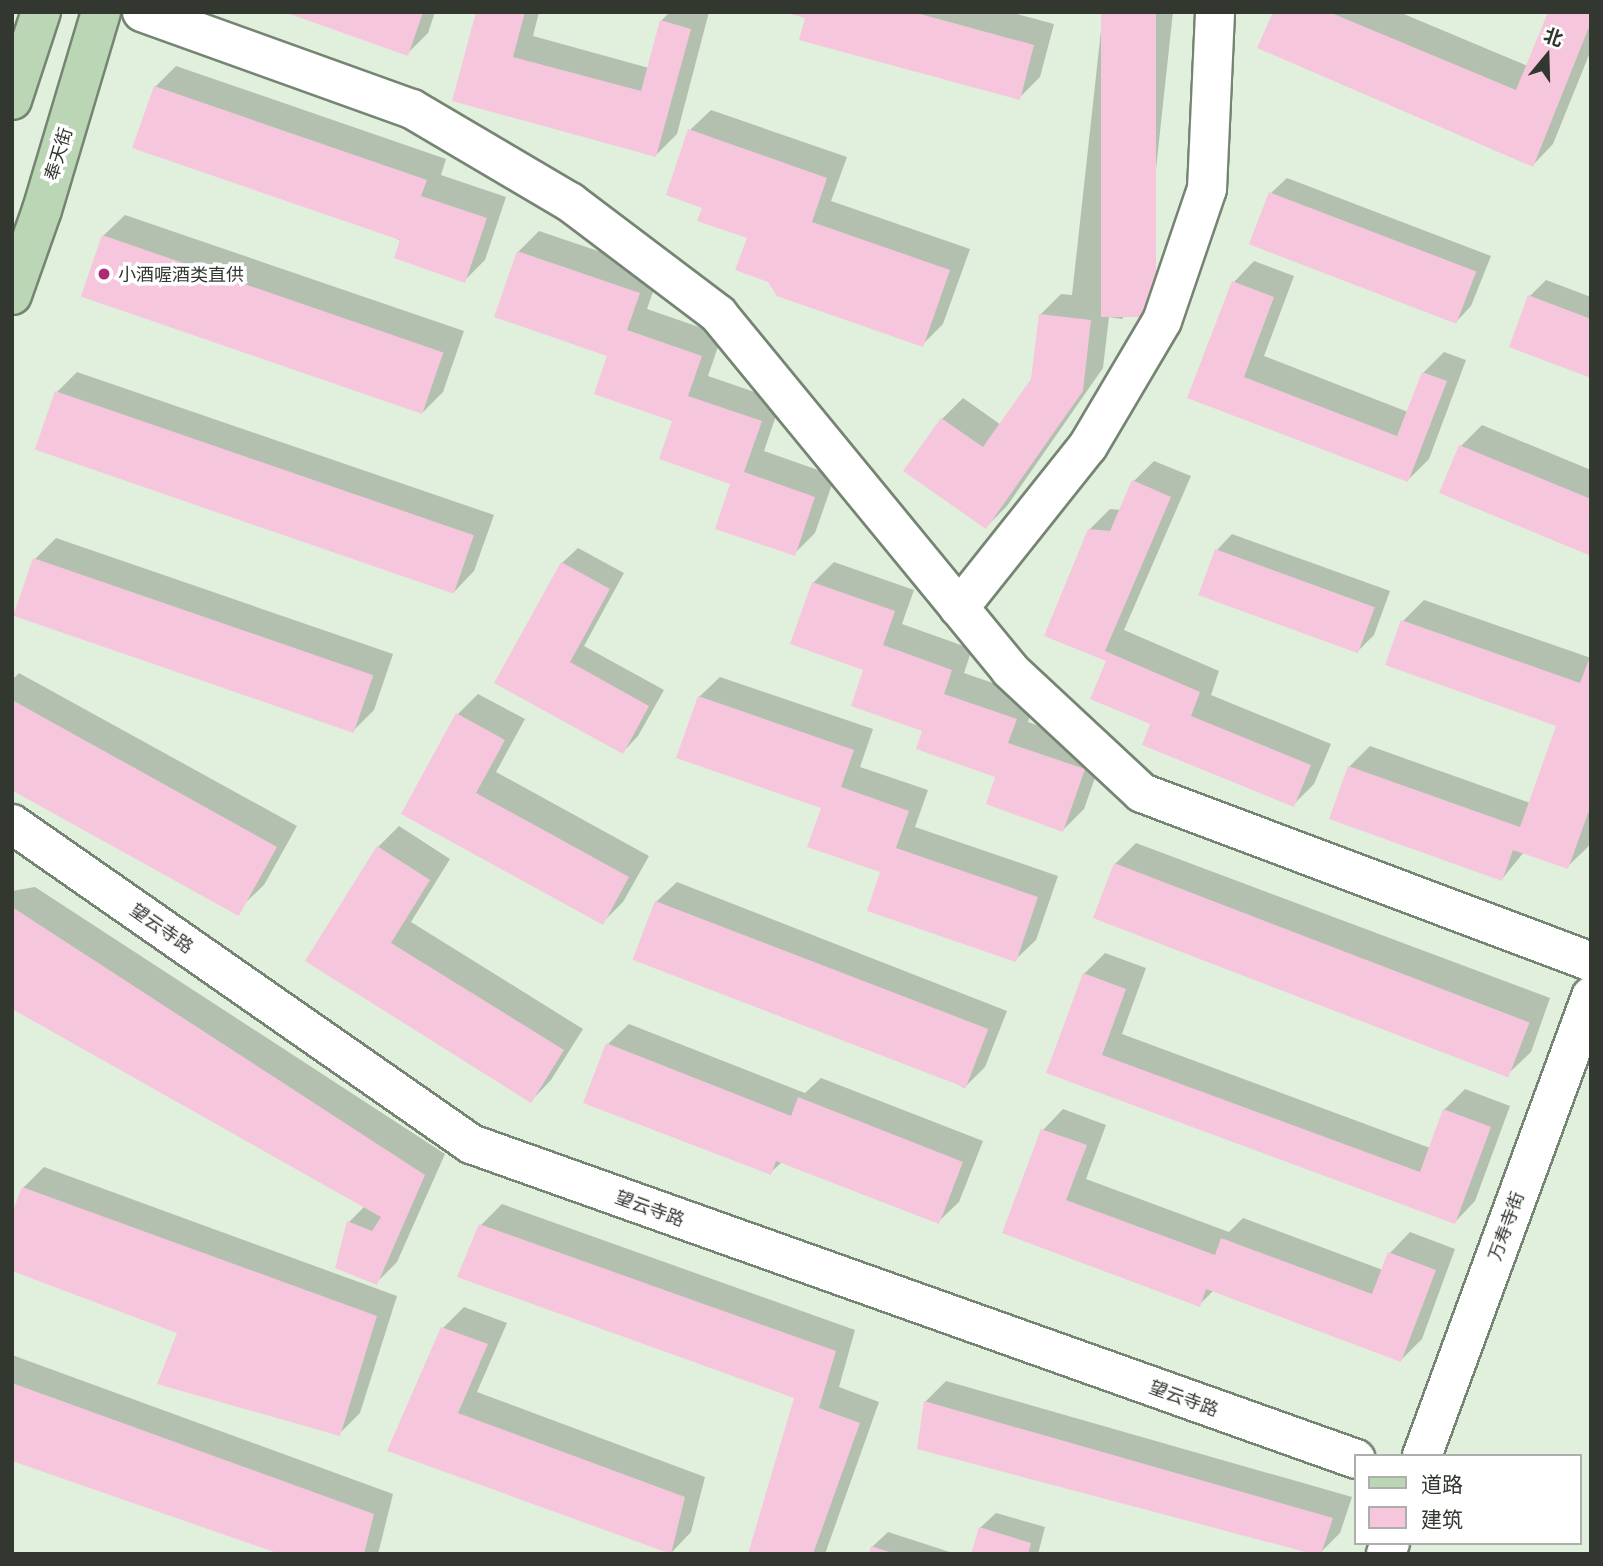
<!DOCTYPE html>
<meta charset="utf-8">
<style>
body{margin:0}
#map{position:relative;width:1603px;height:1566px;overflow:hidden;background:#e0f0dc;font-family:"Playfair Display","Noto Sans SC",serif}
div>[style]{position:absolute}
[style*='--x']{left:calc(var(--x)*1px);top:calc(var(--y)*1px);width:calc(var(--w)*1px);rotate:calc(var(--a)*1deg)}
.shadow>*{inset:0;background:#0003}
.building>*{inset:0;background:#f6c7dc;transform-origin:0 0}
.roads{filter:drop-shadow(2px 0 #768573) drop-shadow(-2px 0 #768573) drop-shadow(0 2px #768573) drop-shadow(0 -2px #768573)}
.minor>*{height:38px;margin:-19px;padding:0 19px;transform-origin:19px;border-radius:19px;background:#fff}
.major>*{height:38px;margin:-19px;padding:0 19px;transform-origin:19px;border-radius:19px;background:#bbd6b4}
.dots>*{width:19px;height:19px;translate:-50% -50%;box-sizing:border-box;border:4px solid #fff;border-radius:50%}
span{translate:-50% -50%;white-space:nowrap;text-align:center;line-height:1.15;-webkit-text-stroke:7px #fff;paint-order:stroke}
.street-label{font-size:18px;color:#323830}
.poi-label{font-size:18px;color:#323830}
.left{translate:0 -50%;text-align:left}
.frame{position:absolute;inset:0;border:14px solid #323830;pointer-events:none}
.legend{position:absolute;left:1354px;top:1454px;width:228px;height:91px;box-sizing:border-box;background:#fff;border:2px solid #adafac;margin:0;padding:9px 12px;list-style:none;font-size:21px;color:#323830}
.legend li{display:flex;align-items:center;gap:14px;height:35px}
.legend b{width:35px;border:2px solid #adafac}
.north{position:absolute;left:1512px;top:21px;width:70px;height:70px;-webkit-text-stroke:5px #fff;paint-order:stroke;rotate:19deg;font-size:19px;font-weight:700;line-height:28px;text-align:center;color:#323830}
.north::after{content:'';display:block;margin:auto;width:24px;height:32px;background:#323830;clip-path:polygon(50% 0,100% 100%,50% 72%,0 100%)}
</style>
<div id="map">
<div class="shadow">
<i style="clip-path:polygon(288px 12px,435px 12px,428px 33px,407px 54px)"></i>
<i style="clip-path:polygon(478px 12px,539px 12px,533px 36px,649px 68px,661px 21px,670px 12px,709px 12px,677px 134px,656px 155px,454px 100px)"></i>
<i style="clip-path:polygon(790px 12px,1009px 12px,1054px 24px,1040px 77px,1019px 98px)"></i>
<i style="clip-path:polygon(1103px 12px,1173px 12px,1142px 298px,1122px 319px,1109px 317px,1103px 368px,1007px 506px,986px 527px,942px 419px,963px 398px,1001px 425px,1033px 380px,1040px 315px,1061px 294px,1072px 295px)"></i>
<i style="clip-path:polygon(1274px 12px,1399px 12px,1528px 66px,1591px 12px,1591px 50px,1553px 144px,1533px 165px)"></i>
<i style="clip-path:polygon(176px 66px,446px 159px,441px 175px,506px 197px,485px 260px,464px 281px,155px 87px)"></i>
<i style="clip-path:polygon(711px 110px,847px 157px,831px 201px,970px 249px,943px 324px,922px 345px,704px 207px,690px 130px)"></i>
<i style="clip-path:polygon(1287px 178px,1491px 256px,1471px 306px,1456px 322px,1271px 193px)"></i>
<i style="clip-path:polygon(125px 215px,464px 331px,443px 392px,422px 413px,83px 296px,104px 235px)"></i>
<i style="clip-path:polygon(539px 231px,660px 272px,647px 309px,722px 335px,708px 376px,781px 401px,764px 451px,835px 476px,815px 533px,794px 554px,674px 420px,609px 355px,518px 252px)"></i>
<i style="clip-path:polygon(1254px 261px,1294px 276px,1264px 356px,1408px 412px,1423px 373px,1444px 352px,1466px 360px,1429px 459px,1408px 480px,1190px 397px,1234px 282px)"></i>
<i style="clip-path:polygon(1546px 280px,1591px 297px,1591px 377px,1530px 296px)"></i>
<i style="clip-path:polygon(77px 372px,494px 515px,474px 571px,454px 592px,57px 392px)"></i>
<i style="clip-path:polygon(1482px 425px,1591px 470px,1591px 554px,1461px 446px)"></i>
<i style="clip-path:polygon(1154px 461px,1191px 476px,1124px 630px,1219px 671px,1211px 695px,1331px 744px,1314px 784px,1293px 805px,1153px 723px,1108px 660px,1046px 635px,1089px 530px,1110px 509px,1121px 510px,1134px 481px)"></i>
<i style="clip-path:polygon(1232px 534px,1390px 591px,1374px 635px,1358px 651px,1217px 550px)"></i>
<i style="clip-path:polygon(56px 538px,393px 654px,374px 710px,353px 731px,35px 559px)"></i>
<i style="clip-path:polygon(578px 548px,624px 573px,584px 646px,664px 690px,638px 736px,623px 752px,497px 682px,562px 563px)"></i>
<i style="clip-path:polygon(834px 562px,914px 590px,902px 624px,972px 649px,964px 673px,1036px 698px,1028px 722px,1105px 749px,1084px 809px,1063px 830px,997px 776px,925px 730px,866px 669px,813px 583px)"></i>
<i style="clip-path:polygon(1424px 600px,1591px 658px,1591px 839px,1588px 847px,1567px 867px,1524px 852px,1502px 879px,1349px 767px,1370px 746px,1530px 803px,1558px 725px,1387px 664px,1403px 621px)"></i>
<i style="clip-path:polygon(19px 673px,297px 826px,264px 885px,243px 905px,12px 777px,12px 680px)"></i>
<i style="clip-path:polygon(720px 677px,873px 729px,860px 767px,928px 790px,915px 827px,1058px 876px,1036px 940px,1015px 960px,883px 871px,823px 807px,699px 697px)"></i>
<i style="clip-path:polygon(478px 694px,525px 719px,496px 772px,649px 856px,623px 902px,602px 923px,403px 813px,458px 714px)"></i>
<i style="clip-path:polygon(399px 826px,450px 859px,411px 922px,583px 1029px,551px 1080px,531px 1101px,307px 961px,378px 847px)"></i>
<i style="clip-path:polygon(1136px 843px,1550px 998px,1531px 1052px,1510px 1072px,1115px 864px)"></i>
<i style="clip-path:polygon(677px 882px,1007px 1011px,985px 1067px,964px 1088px,656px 902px)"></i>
<i style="clip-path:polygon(35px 887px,445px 1154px,397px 1262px,376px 1283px,349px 1222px,365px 1206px,12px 1007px,12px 891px)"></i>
<i style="clip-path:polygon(1105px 953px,1146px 968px,1122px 1034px,1430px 1148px,1444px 1110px,1465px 1089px,1510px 1106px,1475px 1201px,1455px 1222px,1048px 1072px,1084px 974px)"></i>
<i style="clip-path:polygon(629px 1024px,805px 1093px,821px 1078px,983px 1141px,959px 1202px,938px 1222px,782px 1162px,770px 1173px,608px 1044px)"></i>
<i style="clip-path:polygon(1063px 1109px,1106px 1125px,1086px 1179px,1229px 1232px,1243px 1218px,1383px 1270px,1390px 1253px,1410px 1232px,1455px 1249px,1422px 1339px,1401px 1360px,1214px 1290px,1199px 1305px,1005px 1232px,1043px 1130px)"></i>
<i style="clip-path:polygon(44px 1167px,397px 1296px,360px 1413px,339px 1434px,180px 1332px,23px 1188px)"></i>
<i style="clip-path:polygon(502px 1204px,855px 1330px,839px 1387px,879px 1402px,825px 1554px,750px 1554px,797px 1397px,481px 1225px)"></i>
<i style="clip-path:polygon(464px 1307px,507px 1323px,477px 1392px,705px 1477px,691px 1532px,671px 1553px,390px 1450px,443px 1328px)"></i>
<i style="clip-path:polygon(12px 1355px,393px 1494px,378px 1554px,287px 1554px,12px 1459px)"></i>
<i style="clip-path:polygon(946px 1381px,1352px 1497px,1340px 1533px,1319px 1554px,925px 1402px)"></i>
<i style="clip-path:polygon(996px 1513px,1045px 1527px,1038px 1554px,973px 1554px,980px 1528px)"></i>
<i style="clip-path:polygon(888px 1532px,956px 1554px,871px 1554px,872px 1547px)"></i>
</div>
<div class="building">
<i style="clip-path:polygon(284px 12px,423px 12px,408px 56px)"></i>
<i style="clip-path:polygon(476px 12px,525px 12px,513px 57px,641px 91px,660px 20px,691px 29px,656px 157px,452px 101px)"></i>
<i style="clip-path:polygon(913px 12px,1034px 45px,1020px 100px,799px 40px,805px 18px,787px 13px)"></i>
<i style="left:1101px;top:12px;width:55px;height:305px"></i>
<i style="clip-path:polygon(1273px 12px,1329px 12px,1516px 90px,1548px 12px,1591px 12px,1591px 22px,1533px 167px,1257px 48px)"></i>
<i style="clip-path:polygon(154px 86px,427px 180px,421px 196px,487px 218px,465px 283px,394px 258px,400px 240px,132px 148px)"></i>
<i style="clip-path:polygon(688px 129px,827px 178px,812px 222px,950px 270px,923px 347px,777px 296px,768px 282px,735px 270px,747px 238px,697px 221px,702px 208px,666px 195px)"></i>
<i style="left:1269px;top:192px;width:222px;height:56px;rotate:21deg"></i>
<i style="left:102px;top:235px;width:361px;height:65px;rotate:19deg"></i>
<i style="clip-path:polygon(517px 251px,640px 293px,627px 330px,702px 356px,688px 396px,762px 421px,744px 472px,815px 497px,795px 556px,715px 529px,730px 484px,659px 459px,672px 421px,594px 394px,607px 356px,494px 317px)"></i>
<i style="clip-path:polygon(1232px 281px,1274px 297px,1244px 377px,1397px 436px,1422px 372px,1447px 381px,1408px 482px,1187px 398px)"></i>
<i style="clip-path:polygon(1528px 295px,1591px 319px,1591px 378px,1509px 347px)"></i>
<i style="clip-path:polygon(1039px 314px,1091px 320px,1083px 391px,986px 529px,903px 471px,941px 418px,983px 447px,1031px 379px)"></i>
<i style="left:55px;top:391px;width:443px;height:62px;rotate:19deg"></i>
<i style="clip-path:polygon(1459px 445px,1591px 499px,1591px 556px,1439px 493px)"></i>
<i style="clip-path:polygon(1132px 480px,1171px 497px,1105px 651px,1200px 692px,1191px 716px,1311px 765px,1294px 807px,1142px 745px,1150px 724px,1090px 699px,1106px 661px,1044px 636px,1088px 529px,1110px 531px)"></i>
<i style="left:1215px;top:549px;width:170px;height:49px;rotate:20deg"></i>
<i style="left:33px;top:558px;width:360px;height:61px;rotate:19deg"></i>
<i style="clip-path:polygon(561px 562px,610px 589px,570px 662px,649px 706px,623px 754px,494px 683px)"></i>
<i style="clip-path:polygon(812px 582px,895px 611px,883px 645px,952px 670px,944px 694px,1017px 719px,1008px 743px,1085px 769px,1063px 832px,986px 804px,995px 777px,916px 749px,922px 731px,851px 706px,863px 670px,790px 644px)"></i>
<i style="clip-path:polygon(1401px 620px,1580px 683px,1591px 654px,1591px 805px,1568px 869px,1513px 850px,1502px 881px,1329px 819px,1348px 766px,1520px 827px,1556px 726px,1385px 665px)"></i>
<i style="clip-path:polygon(698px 696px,854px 750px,841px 787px,909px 811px,896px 848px,1038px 897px,1016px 962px,867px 911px,880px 872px,807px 847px,821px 808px,676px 758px)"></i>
<i style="left:12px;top:700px;width:303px;height:79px;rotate:29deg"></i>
<i style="clip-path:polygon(456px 713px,505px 740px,476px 793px,629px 877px,603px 925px,401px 814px)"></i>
<i style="clip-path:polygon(377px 846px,430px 880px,391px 943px,564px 1050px,531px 1103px,305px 961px)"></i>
<i style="left:1114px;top:863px;width:445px;height:59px;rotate:21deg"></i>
<i style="left:655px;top:901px;width:357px;height:63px;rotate:21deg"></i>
<i style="clip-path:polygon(12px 907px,425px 1175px,377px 1285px,335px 1268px,347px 1221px,372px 1231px,381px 1217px,12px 1009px)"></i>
<i style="clip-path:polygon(1083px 973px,1126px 989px,1102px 1055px,1420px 1172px,1443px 1109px,1491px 1127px,1455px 1224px,1046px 1073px)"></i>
<i style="clip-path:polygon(606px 1043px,791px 1116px,798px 1097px,963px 1162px,939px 1224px,776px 1161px,771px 1175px,583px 1103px)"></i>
<i style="clip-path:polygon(1041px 1129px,1087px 1145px,1066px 1200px,1215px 1255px,1221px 1238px,1372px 1294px,1388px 1252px,1436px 1270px,1401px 1362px,1206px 1289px,1200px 1307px,1002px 1233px)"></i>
<i style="clip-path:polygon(22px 1187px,377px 1316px,340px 1436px,157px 1384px,177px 1333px,12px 1271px,12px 1213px)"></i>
<i style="clip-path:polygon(479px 1224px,836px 1351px,819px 1408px,860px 1423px,813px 1554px,748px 1554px,794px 1398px,457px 1277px)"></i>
<i style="clip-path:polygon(441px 1327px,488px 1344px,458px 1413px,685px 1497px,671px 1554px,387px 1451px)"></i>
<i style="clip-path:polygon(12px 1383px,374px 1514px,364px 1554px,280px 1554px,12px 1461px)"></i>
<i style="clip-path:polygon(924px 1401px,1333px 1518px,1321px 1554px,1313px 1554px,917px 1449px)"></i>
<i style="clip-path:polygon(979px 1527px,1031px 1543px,1028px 1554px,971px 1554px)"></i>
<i style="clip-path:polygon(871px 1546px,892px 1553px,892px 1554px,869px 1554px)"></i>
</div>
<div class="roads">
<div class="minor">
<i style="--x:142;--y:12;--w:287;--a:19.8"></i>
<i style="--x:412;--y:109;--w:183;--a:30.5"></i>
<i style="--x:570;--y:202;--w:186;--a:37.1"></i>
<i style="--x:718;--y:314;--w:460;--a:50.6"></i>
<i style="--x:1010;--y:670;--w:180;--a:43"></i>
<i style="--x:1142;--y:793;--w:480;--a:20.6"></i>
<i style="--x:959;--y:608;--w:207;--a:-51.5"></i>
<i style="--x:1088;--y:446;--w:145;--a:-59.4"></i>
<i style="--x:1162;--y:321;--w:139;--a:-71.2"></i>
<i style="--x:1207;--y:189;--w:177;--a:-87.4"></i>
<i style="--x:12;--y:824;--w:560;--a:34.88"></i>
<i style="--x:471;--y:1144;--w:939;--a:19.59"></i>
<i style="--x:1422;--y:1456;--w:490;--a:-69.8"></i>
<i style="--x:1386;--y:1554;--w:12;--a:-70"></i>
</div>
<div class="major">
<i style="--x:12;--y:100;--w:93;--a:-71.8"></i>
<i style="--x:12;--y:295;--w:90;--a:-70.6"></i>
<i style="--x:42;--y:210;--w:207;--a:-73.4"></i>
</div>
</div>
<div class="dots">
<i style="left:104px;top:274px;background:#ad2b75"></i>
</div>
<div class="street-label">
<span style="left:58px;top:154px;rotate:-73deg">奉天街</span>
<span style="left:162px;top:928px;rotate:35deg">望云寺路</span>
<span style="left:650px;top:1208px;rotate:20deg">望云寺路</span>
<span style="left:1506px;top:1226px;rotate:-70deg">万寿寺街</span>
<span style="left:1184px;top:1398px;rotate:20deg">望云寺路</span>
</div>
<div class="poi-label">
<span class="left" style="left:118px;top:274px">小酒喔酒类直供</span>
</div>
<div class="frame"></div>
<ul class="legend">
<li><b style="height:9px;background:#bbd6b4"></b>道路</li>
<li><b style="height:19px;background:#f6c7dc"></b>建筑</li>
</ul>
<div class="north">北</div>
</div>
